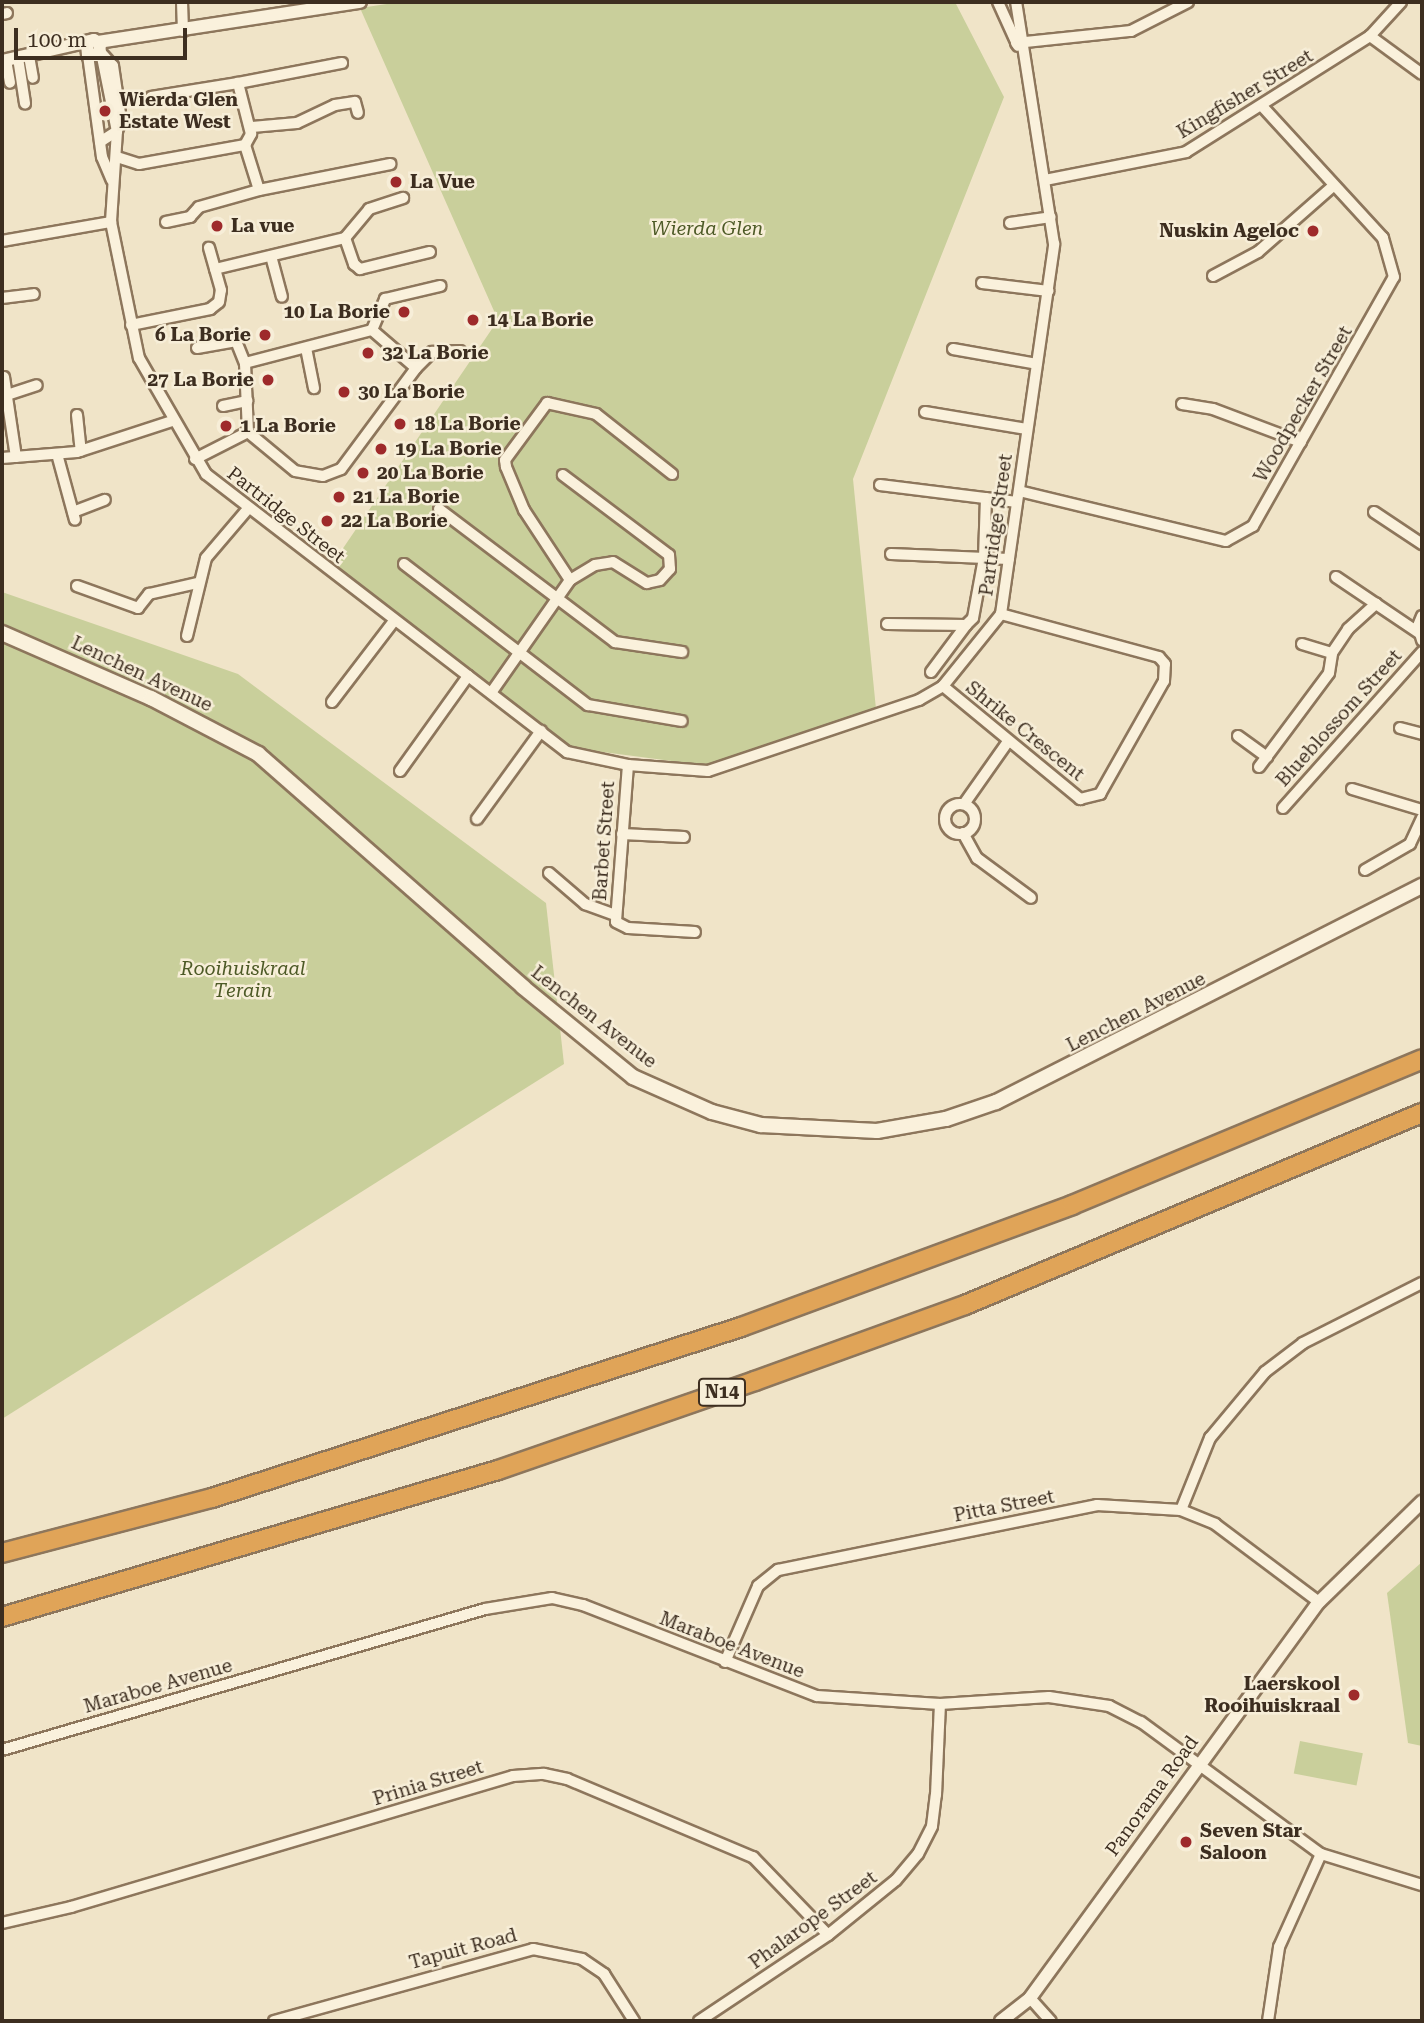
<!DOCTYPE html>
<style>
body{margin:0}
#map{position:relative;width:1424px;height:2023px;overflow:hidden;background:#f0e4c8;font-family:"Roboto Serif",serif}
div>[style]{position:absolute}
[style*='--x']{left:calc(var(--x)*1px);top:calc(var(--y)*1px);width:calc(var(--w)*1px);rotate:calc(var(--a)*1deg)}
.green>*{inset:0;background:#c9cf9b;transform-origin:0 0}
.roads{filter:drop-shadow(2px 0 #8d765c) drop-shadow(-2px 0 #8d765c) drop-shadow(0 2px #8d765c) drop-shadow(0 -2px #8d765c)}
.minor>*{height:10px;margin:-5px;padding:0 5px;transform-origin:5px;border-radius:5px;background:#faf1dc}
.minor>.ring{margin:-5px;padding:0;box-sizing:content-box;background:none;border:10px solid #faf1dc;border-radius:50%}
.tertiary>*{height:12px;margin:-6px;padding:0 6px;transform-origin:6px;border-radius:6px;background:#faf1dc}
.secondary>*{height:14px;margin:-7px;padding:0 7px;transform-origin:7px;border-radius:7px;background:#faf1dc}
.motorway>*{height:18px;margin:-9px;padding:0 9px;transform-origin:9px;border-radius:9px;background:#e0a458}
.dots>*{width:19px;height:19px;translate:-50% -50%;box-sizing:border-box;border:4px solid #f7eed8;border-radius:50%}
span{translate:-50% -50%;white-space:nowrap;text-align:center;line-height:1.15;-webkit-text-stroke:5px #f7eed8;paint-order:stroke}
.shield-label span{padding:2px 5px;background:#f7eed8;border:2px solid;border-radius:5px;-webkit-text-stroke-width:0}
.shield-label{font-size:18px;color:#3d2e20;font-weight:700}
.street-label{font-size:19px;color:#3d2e20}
.poi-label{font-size:19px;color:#3d2e20;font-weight:700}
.left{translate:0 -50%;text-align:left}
.right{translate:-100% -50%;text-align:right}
.park-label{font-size:19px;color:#4d5a26;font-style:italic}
.frame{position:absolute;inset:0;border:4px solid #3d2e20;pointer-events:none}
.scale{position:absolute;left:14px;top:28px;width:173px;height:32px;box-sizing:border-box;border:4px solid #3d2e20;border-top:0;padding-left:9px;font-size:21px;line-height:24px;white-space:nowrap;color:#3d2e20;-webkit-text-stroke:5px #f7eed8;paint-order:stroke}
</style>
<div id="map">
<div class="green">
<i style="clip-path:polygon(400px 2px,955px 2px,1004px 97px,853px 479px,876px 709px,710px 766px,572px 748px,331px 566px,498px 320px,360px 8px)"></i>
<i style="clip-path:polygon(2px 592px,238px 674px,546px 903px,564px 1064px,2px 1419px)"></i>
<i style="clip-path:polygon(1422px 1562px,1422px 1746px,1408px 1743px,1387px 1593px)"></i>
<i style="left:1300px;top:1741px;width:64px;height:33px;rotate:11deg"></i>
</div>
<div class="roads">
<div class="minor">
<i style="--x:182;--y:2;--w:29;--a:88"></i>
<i style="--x:998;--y:2;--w:48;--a:65.6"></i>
<i style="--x:2;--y:14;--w:5;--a:-11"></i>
<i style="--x:1370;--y:36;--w:64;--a:36.2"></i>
<i style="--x:1016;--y:43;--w:116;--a:-6"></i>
<i style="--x:1131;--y:31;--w:64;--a:-27"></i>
<i style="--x:101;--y:52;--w:81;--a:78.6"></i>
<i style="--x:117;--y:131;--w:91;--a:93.8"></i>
<i style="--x:111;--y:222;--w:139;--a:78.4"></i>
<i style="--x:139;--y:358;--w:134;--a:60"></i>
<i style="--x:206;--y:474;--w:456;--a:37.6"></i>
<i style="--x:567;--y:752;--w:62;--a:12"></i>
<i style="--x:628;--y:765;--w:80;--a:4.3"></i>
<i style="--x:708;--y:771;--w:223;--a:-18.6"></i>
<i style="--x:919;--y:700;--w:28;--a:-30"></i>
<i style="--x:943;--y:686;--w:92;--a:-51.1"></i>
<i style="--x:1001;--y:614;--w:374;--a:-81.8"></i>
<i style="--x:1054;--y:244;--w:245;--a:-98.9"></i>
<i style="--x:88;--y:55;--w:103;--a:82.2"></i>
<i style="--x:102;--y:157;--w:25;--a:67"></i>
<i style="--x:29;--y:56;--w:22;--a:80"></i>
<i style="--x:18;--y:58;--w:46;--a:81.2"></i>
<i style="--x:6;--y:60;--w:23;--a:80"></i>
<i style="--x:238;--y:83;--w:106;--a:-10.9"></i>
<i style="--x:252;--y:127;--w:45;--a:-5.1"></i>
<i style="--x:297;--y:123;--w:42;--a:-25.3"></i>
<i style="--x:335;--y:105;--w:20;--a:-9"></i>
<i style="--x:355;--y:102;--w:11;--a:75"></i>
<i style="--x:100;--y:142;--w:20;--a:-33"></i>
<i style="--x:117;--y:131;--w:12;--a:-70"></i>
<i style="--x:121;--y:120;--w:55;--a:-98.4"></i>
<i style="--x:113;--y:66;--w:15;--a:-132"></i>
<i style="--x:245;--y:145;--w:47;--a:72.7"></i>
<i style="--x:117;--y:157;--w:23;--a:18"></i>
<i style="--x:139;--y:164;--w:108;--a:-10.2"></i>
<i style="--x:245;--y:145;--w:13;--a:-61"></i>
<i style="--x:251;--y:134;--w:53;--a:-104.3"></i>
<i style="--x:238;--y:83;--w:88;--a:170.9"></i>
<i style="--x:1045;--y:180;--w:144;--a:-11.2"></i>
<i style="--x:1186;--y:152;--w:218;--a:-32.2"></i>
<i style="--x:1370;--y:36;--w:46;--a:-47.6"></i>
<i style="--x:166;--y:222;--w:25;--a:-12"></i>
<i style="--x:190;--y:217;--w:13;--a:-48"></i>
<i style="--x:199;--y:207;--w:62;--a:-15.8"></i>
<i style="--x:259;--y:190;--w:134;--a:-11.2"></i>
<i style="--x:1010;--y:223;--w:41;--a:-8.3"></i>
<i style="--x:345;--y:238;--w:28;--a:71"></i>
<i style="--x:354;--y:264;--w:8;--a:40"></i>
<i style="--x:360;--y:269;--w:72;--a:-13.7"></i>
<i style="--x:2;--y:241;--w:111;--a:-9.9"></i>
<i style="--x:271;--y:256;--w:42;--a:75"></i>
<i style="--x:215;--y:269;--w:134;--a:-13.4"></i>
<i style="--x:345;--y:238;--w:38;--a:-50"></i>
<i style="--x:369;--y:209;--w:36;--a:-18"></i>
<i style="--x:1213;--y:276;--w:51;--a:-28.1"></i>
<i style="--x:1258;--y:252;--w:100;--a:-41.3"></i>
<i style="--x:982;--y:283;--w:67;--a:6.8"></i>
<i style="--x:2;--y:298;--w:32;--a:-7"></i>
<i style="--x:131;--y:325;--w:81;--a:-11.4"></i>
<i style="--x:210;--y:309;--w:11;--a:-38"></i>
<i style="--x:219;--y:302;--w:12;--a:-81"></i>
<i style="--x:221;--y:290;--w:44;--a:-105.9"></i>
<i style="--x:372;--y:330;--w:58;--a:40.8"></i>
<i style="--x:416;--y:368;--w:126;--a:126.6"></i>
<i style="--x:341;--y:469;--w:19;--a:159"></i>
<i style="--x:323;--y:476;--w:28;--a:-170"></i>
<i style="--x:295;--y:471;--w:61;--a:-140.3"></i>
<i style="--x:248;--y:432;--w:69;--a:-92.5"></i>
<i style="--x:245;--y:363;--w:131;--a:-14.6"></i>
<i style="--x:372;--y:330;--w:34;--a:-67"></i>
<i style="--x:385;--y:299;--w:57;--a:-13.3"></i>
<i style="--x:197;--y:348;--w:40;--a:-10"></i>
<i style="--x:236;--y:341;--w:24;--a:68"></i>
<i style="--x:306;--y:348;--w:41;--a:78.7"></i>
<i style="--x:953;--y:349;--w:85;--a:10.1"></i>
<i style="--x:416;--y:368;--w:23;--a:-45"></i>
<i style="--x:432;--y:352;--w:28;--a:-2"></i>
<i style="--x:4;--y:377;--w:81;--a:81.5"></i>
<i style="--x:10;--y:394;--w:28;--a:-18"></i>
<i style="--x:1182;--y:404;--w:31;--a:9"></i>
<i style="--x:1213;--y:409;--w:94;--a:20.6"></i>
<i style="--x:223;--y:406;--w:25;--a:-12"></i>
<i style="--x:925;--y:412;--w:103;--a:9.5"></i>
<i style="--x:77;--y:415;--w:36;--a:84"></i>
<i style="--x:57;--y:454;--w:68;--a:74.7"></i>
<i style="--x:2;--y:458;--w:75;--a:-4.6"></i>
<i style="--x:77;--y:452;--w:100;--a:-18.1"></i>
<i style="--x:195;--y:459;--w:59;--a:-27"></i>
<i style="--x:880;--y:485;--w:138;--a:7.1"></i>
<i style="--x:1019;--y:491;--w:213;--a:13.6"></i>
<i style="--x:1226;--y:541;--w:31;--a:-29"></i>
<i style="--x:1253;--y:526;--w:286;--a:-60.5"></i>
<i style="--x:1394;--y:277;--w:41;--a:-105.8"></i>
<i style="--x:1383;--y:238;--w:179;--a:-132.5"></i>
<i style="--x:439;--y:509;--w:221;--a:37.1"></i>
<i style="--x:615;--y:642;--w:68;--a:8.5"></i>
<i style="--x:73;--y:512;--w:34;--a:-21"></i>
<i style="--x:1374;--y:512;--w:58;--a:33.7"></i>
<i style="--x:891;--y:554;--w:118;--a:2.4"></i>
<i style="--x:404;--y:564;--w:232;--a:37.5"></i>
<i style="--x:588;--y:705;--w:95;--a:9.7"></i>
<i style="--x:1336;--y:577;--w:100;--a:34"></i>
<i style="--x:570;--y:580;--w:84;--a:-123.3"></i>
<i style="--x:524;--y:510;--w:47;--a:-112.7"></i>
<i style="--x:506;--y:467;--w:7;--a:-98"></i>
<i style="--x:505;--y:460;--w:71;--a:-53.6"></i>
<i style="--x:547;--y:403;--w:50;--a:12.7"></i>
<i style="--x:596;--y:414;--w:97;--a:38.3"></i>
<i style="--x:77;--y:586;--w:65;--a:19.8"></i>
<i style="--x:138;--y:608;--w:18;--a:-52"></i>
<i style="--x:149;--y:594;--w:49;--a:-12.9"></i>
<i style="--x:1422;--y:616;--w:11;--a:112"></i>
<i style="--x:1418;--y:626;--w:15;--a:74"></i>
<i style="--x:887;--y:624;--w:79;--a:0.7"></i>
<i style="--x:966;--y:625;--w:10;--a:-45"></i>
<i style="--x:973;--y:618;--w:61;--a:-79.6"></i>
<i style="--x:984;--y:558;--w:60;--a:-88.1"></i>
<i style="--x:187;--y:636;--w:80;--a:-76.3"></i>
<i style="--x:206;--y:558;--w:63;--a:-49.5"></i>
<i style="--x:1302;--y:644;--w:31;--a:17"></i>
<i style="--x:931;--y:672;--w:59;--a:-53.3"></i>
<i style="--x:943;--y:686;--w:178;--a:39.5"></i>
<i style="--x:1080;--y:799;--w:21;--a:-14"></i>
<i style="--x:1100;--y:794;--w:130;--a:-60.5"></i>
<i style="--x:1164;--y:681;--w:17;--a:-87"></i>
<i style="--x:1165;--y:664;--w:9;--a:-131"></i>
<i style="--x:1159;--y:657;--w:164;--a:-164.8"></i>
<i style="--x:491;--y:693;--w:138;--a:-55"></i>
<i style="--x:570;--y:580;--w:29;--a:-31"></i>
<i style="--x:595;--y:565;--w:18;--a:-9"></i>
<i style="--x:613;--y:562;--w:40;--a:32"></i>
<i style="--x:647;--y:583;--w:13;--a:-13"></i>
<i style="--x:660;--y:580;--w:15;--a:-48"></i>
<i style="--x:670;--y:569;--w:14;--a:-94"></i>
<i style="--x:669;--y:555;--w:133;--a:-143"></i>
<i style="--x:332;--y:702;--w:102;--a:-52.6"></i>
<i style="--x:1400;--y:728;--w:23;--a:15"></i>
<i style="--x:1238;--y:736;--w:36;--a:36"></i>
<i style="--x:628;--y:765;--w:157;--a:94.4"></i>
<i style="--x:616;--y:922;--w:13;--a:27"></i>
<i style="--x:628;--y:928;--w:67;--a:3.4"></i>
<i style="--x:1259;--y:767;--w:117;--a:-53.3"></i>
<i style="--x:1329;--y:673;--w:20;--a:-81"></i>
<i style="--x:1332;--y:653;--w:29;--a:-56"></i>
<i style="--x:1348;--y:629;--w:38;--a:-42"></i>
<i style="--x:400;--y:771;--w:117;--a:-54.4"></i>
<i style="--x:1352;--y:789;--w:73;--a:16.7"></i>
<i style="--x:964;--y:804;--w:75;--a:-54.8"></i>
<i class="ring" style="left:945px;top:804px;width:20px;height:20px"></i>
<i style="--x:1283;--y:808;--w:209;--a:-48.3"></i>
<i style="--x:477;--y:819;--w:109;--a:-54"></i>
<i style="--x:963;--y:833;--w:29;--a:61"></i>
<i style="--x:977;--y:858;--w:67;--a:36.5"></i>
<i style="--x:622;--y:834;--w:62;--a:2.8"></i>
<i style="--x:1365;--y:870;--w:52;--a:-30"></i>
<i style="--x:1410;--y:844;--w:29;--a:-65"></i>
<i style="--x:549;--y:873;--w:48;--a:40.7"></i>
<i style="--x:585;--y:904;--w:33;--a:20"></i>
<i style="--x:1181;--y:1510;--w:78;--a:-68.1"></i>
<i style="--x:1210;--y:1438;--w:86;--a:-50.2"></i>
<i style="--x:1265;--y:1372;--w:48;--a:-37.3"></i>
<i style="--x:1303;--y:1343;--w:133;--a:-26.8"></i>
<i style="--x:725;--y:1662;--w:83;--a:-66.5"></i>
<i style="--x:758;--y:1586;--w:26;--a:-39"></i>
<i style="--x:778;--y:1570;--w:326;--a:-11.5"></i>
<i style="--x:1097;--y:1505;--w:84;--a:3.4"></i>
<i style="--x:1181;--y:1510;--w:37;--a:22"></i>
<i style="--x:1215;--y:1524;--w:130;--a:36.9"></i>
<i style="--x:2;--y:1750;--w:503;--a:-16.27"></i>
<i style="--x:485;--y:1609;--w:68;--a:-9.3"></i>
<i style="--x:552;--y:1598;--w:32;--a:13"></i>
<i style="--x:583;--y:1605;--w:251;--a:21.3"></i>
<i style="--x:817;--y:1696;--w:123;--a:3.7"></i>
<i style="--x:940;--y:1704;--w:109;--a:-3.7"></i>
<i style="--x:1049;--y:1697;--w:61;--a:8.5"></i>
<i style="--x:1109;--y:1706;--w:36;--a:27"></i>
<i style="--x:1141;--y:1722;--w:223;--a:36.3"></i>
<i style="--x:1321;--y:1854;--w:106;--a:17.1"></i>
<i style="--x:2;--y:1923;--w:71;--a:-13.1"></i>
<i style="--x:71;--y:1907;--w:461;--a:-16.5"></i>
<i style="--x:513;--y:1776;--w:31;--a:-4"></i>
<i style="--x:544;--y:1774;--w:24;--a:12"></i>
<i style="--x:567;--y:1779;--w:202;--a:22.8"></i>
<i style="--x:753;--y:1857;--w:108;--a:46.1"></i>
<i style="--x:1030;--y:1998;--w:31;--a:48"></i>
<i style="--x:274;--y:2021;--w:269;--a:-15.5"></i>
<i style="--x:533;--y:1949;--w:50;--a:11.5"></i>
<i style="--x:582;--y:1959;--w:27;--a:34"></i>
<i style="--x:604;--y:1974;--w:56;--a:57.4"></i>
<i style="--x:699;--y:2021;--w:155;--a:-33.7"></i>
<i style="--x:828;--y:1935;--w:87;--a:-39"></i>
<i style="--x:896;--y:1880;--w:34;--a:-50"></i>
<i style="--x:918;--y:1854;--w:31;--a:-63"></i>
<i style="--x:932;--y:1826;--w:31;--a:-83"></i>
<i style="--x:936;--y:1795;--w:91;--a:-87.5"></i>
<i style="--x:1268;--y:2021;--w:75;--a:-81.5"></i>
<i style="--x:1279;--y:1947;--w:102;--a:-65.7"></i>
</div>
<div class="tertiary">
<i style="--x:98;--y:42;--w:265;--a:-8.7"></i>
<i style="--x:2;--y:61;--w:94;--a:-12.9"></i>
<i style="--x:94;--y:40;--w:7;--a:34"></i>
<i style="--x:100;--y:44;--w:11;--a:95"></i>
<i style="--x:99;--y:55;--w:11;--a:180"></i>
<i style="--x:88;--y:55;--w:12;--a:-95"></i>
<i style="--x:1001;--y:2021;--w:37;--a:-38"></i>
<i style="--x:1030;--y:1998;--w:490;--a:-53.9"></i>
<i style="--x:1319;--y:1602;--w:144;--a:-44.2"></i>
</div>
<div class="secondary">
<i style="--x:2;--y:633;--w:163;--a:23.6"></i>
<i style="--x:151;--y:698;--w:121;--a:27.6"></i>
<i style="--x:258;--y:754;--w:353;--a:41.3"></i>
<i style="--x:523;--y:987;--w:142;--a:39.3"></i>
<i style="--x:633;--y:1077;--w:86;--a:23.9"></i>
<i style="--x:712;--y:1112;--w:51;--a:14.9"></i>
<i style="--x:761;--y:1125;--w:116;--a:3"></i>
<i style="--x:877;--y:1131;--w:70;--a:-9.9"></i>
<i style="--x:946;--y:1119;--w:53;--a:-18.8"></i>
<i style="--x:996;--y:1102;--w:478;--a:-26.9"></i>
</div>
<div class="motorway">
<i style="--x:2;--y:1553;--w:217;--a:-14.7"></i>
<i style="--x:212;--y:1498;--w:556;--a:-17.91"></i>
<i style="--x:741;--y:1327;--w:353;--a:-20.2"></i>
<i style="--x:1072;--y:1205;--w:379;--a:-22.6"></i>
<i style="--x:2;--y:1617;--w:517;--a:-16.51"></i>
<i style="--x:498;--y:1470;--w:272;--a:-19.1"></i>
<i style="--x:755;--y:1381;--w:223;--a:-19.9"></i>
<i style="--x:965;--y:1305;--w:496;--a:-22.8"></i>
</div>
</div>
<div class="dots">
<i style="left:105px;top:111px;background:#9e2a2b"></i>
<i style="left:396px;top:182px;background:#9e2a2b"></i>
<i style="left:217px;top:226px;background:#9e2a2b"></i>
<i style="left:1313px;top:231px;background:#9e2a2b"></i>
<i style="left:404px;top:312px;background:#9e2a2b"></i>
<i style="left:473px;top:320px;background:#9e2a2b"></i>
<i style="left:265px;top:335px;background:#9e2a2b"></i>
<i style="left:368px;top:353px;background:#9e2a2b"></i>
<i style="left:268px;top:380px;background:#9e2a2b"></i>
<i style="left:344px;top:392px;background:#9e2a2b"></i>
<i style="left:400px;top:424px;background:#9e2a2b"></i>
<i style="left:226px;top:426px;background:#9e2a2b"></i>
<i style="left:381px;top:449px;background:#9e2a2b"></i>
<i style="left:363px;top:473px;background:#9e2a2b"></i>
<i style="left:339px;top:497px;background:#9e2a2b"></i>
<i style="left:327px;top:521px;background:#9e2a2b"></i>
<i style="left:1354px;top:1695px;background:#9e2a2b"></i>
<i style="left:1186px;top:1842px;background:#9e2a2b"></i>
</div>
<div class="shield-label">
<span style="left:722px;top:1392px">N14</span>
</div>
<div class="street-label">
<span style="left:1245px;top:94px;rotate:-31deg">Kingfisher Street</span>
<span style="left:1303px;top:404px;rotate:-60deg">Woodpecker Street</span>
<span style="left:286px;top:515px;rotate:38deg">Partridge Street</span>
<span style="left:996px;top:525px;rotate:-82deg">Partridge Street</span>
<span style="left:142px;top:674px;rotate:25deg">Lenchen Avenue</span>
<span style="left:1339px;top:718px;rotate:-48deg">Blueblossom Street</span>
<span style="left:1025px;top:731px;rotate:39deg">Shrike Crescent</span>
<span style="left:604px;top:841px;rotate:-86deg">Barbet Street</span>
<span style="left:1136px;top:1012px;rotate:-27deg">Lenchen Avenue</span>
<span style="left:594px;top:1017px;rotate:38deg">Lenchen Avenue</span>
<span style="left:1004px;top:1506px;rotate:-11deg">Pitta Street</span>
<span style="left:732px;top:1645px;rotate:21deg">Maraboe Avenue</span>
<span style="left:158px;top:1686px;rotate:-16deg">Maraboe Avenue</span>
<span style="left:428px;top:1783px;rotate:-17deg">Prinia Street</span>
<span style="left:1152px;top:1796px;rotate:-54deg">Panorama Road</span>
<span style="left:813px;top:1920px;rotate:-36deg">Phalarope Street</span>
<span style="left:463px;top:1949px;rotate:-15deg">Tapuit Road</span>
</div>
<div class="poi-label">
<span class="left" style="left:119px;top:111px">Wierda Glen<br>Estate West</span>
<span class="left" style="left:410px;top:182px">La Vue</span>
<span class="left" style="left:231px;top:226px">La vue</span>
<span class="right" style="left:1299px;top:231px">Nuskin Ageloc</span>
<span class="right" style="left:390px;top:312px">10 La Borie</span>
<span class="left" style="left:487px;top:320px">14 La Borie</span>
<span class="right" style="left:251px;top:335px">6 La Borie</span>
<span class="left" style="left:382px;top:353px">32 La Borie</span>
<span class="right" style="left:254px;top:380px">27 La Borie</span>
<span class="left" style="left:358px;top:392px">30 La Borie</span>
<span class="left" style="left:414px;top:424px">18 La Borie</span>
<span class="left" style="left:240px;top:426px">1 La Borie</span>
<span class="left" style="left:395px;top:449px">19 La Borie</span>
<span class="left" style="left:377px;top:473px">20 La Borie</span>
<span class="left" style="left:353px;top:497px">21 La Borie</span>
<span class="left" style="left:341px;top:521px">22 La Borie</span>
<span class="right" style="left:1340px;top:1695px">Laerskool<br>Rooihuiskraal</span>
<span class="left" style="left:1200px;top:1842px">Seven Star<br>Saloon</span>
</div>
<div class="park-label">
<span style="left:707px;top:229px">Wierda Glen</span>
<span style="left:243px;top:980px">Rooihuiskraal<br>Terain</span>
</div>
<div class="frame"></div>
<div class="scale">100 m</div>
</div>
